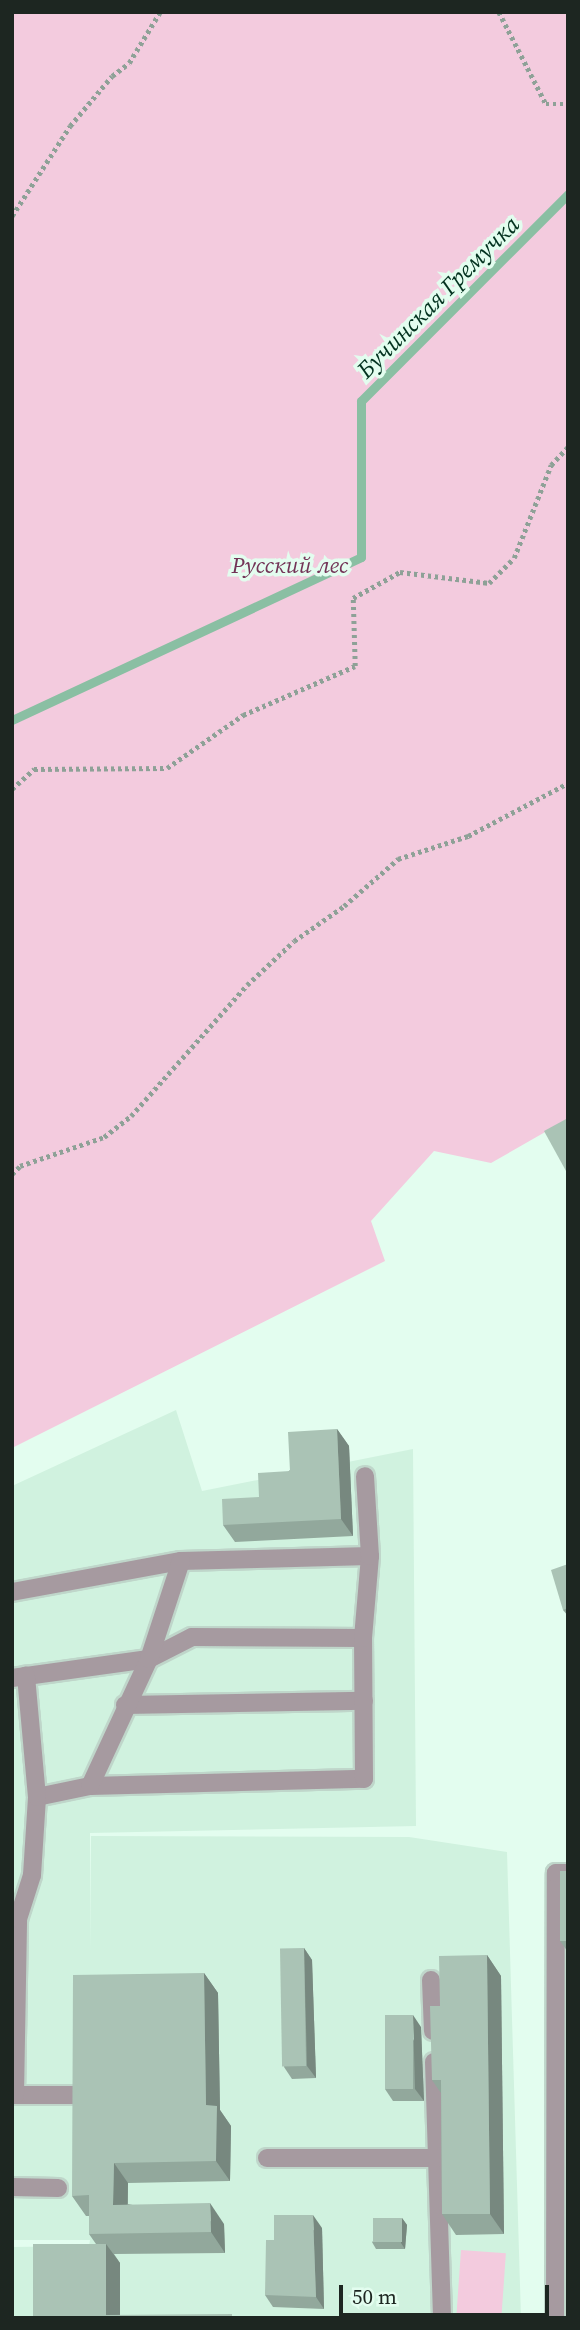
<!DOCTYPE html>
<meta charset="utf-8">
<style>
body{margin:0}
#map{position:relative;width:580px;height:2330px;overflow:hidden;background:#e3fdef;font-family:"Source Serif 4",serif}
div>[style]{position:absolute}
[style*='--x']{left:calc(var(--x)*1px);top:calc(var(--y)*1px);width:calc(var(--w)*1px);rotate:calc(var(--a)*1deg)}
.built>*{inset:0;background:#d0f2df}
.green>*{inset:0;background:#f3cbde;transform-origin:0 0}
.stream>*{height:9px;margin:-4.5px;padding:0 4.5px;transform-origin:4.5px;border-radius:4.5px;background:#8abfa3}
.path>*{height:4.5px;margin-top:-2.25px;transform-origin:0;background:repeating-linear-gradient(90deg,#8ea197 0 3.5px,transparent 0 7px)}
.roads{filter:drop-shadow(2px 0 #bfd6ca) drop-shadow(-2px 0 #bfd6ca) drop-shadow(0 2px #bfd6ca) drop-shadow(0 -2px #bfd6ca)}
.minor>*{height:18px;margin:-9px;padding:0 9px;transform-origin:9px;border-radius:9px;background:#a69aa0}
.wall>*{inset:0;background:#92a89c}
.shaded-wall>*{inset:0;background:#77887f}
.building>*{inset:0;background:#aac3b5;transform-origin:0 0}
span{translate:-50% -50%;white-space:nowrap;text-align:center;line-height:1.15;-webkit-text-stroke:7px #e3fdef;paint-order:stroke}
.park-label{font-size:23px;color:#733457;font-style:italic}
.water-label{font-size:24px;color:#03321f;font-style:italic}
.frame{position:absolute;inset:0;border:14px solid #1d2621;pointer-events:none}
.scale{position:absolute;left:339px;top:2285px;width:210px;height:32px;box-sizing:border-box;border:4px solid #1d2621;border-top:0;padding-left:9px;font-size:21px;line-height:24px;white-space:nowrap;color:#1d2621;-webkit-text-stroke:5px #e3fdef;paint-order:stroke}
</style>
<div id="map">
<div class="built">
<i style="clip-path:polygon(176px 1410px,202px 1491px,413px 1449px,416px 1826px,90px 1833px,90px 1953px,91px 1836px,409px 1837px,507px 1852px,521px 2318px,12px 2318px,12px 2247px,89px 2246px,90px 2240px,12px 2240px,12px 1486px)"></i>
</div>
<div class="green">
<i style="clip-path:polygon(12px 12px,568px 12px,568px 1119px,491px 1163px,434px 1151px,371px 1221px,385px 1261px,12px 1448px)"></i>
<i style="left:461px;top:2250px;width:45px;height:68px;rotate:4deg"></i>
</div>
<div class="stream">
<i style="--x:12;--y:720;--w:385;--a:-25"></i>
<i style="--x:361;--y:557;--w:156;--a:-90"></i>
<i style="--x:361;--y:401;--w:293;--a:-45"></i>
</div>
<div class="path">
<i style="--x:499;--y:12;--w:103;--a:62.9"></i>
<i style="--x:546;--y:104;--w:22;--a:0"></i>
<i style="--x:12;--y:216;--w:107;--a:-57.2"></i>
<i style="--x:70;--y:126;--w:65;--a:-50"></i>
<i style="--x:112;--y:76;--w:21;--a:-37"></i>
<i style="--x:129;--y:63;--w:60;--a:-58.7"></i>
<i style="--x:12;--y:789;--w:30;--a:-42"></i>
<i style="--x:34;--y:769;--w:133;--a:-0.4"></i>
<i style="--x:167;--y:768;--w:93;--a:-34.9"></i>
<i style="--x:243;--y:715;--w:122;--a:-23.6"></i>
<i style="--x:355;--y:666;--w:68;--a:-91.7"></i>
<i style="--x:353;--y:598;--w:54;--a:-29"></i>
<i style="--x:400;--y:572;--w:90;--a:7"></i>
<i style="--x:489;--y:583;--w:35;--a:-45"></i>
<i style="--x:514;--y:558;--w:100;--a:-68.3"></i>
<i style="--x:551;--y:465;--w:25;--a:-47"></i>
<i style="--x:12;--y:1174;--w:11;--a:-45"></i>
<i style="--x:20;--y:1166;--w:89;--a:-19"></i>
<i style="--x:104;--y:1137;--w:34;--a:-38"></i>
<i style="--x:131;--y:1116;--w:175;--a:-48.5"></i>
<i style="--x:247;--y:985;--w:64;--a:-43.1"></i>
<i style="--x:294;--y:941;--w:61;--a:-35"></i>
<i style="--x:344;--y:906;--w:72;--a:-41"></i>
<i style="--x:398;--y:859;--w:74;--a:-18.2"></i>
<i style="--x:468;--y:836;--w:113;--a:-27.9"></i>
</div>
<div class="roads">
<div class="minor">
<i style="--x:12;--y:1592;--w:172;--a:-10.4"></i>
<i style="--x:181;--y:1561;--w:189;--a:-1.5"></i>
<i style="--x:12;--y:1678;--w:138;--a:-7.9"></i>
<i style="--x:149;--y:1659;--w:48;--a:-27.1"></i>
<i style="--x:192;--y:1637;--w:171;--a:0.3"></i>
<i style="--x:125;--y:1705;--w:239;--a:-1"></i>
<i style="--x:90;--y:1786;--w:274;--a:-1.5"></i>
<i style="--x:364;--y:1779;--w:141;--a:-90.4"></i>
<i style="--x:363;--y:1638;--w:82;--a:-85.1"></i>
<i style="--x:370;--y:1556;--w:80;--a:-93.6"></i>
<i style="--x:37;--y:1797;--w:54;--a:-11.7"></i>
<i style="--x:90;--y:1786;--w:140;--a:-65.1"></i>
<i style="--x:149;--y:1659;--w:103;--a:-71.9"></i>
<i style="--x:431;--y:1980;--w:51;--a:87.8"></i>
<i style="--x:434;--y:2062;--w:256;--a:88.2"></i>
<i style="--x:12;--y:2095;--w:65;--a:0"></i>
<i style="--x:15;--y:2095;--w:176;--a:-89"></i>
<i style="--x:18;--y:1919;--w:46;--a:-72.3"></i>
<i style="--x:32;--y:1875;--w:78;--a:-86.3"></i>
<i style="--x:37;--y:1797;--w:122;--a:-95.2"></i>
<i style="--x:267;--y:2158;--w:170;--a:0"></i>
<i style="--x:12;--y:2187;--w:46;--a:1.2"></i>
<i style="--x:555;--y:2318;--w:445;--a:-89.9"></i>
<i style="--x:556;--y:1873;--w:12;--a:0"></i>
</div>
</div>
<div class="wall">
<i style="clip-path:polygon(337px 1429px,349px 1446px,353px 1536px,235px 1542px,223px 1525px,259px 1497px)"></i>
<i style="clip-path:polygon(568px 1564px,568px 1616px,563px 1610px)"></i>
<i style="clip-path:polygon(568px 1871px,568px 1952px,560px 1941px)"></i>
<i style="clip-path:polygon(304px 1948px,312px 1960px,316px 2078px,292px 2079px,284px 2067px)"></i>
<i style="clip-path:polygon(487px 1955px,501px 1976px,504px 2234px,456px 2235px,442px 2214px,441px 2093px,432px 2080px,440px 2006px)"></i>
<i style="clip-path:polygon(204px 1973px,218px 1993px,220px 2110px,231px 2126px,230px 2181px,128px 2183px,128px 2204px,224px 2224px,225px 2253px,114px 2254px,120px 2263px,33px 2316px,96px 2244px,89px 2234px,89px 2216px,86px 2216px,72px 2196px)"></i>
<i style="clip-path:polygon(421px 2027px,424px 2101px,393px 2101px,385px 2089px)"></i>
<i style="clip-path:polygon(402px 2218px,407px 2225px,405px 2249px,376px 2249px,372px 2242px)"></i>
<i style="clip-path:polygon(322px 2228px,324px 2309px,273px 2307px,265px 2295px,274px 2240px)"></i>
</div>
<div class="shaded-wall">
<i style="clip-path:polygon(337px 1429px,349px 1446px,353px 1536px,341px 1519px)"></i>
<i style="clip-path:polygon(304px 1948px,312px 1960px,316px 2078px,307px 2066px)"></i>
<i style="clip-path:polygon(487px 1955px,501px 1976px,504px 2234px,490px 2214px)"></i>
<i style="clip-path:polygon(204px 1973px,218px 1993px,220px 2110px,231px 2126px,230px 2181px,216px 2161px,206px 2105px)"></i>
<i style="clip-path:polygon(413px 2015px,421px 2027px,424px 2101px,415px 2089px)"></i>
<i style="clip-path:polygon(114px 2163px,128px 2183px,127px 2225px,113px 2205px)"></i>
<i style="clip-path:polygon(210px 2203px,224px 2224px,225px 2253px,211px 2232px)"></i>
<i style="clip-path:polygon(313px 2215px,322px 2228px,324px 2309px,316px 2297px)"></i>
<i style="clip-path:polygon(402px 2218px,407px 2225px,405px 2249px,401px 2243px)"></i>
<i style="clip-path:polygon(106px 2244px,120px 2263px,120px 2318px,106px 2315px)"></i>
</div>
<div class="building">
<i style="clip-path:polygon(568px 1118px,568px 1170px,566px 1171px,544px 1131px)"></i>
<i style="clip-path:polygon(337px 1429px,341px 1519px,223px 1525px,222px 1499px,259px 1497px,258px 1473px,290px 1471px,288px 1432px)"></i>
<i style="clip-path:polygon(568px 1564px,568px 1608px,563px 1610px,551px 1570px)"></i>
<i style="left:560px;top:1871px;width:8px;height:70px"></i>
<i style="left:304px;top:1948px;width:118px;height:24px;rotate:89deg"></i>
<i style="clip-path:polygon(487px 1955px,490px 2214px,442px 2214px,441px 2080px,432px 2080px,430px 2006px,440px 2006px,439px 1956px)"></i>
<i style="clip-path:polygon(204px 1973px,206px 2105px,217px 2106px,216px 2161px,114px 2163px,113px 2205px,210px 2203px,211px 2232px,89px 2234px,89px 2195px,72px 2196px,73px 1975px)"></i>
<i style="left:385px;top:2015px;width:28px;height:74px"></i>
<i style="clip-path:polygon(274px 2215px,313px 2215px,316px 2297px,265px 2295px,266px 2240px,274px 2240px)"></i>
<i style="left:373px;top:2218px;width:29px;height:24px"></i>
<i style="clip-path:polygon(33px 2244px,106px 2244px,106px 2315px,232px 2314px,232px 2318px,24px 2318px,24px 2316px,33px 2316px)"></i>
</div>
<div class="park-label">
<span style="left:290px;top:565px">Русский лес</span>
</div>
<div class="water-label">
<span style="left:438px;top:297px;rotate:-45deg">Бучинская Гремучка</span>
</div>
<div class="frame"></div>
<div class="scale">50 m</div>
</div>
